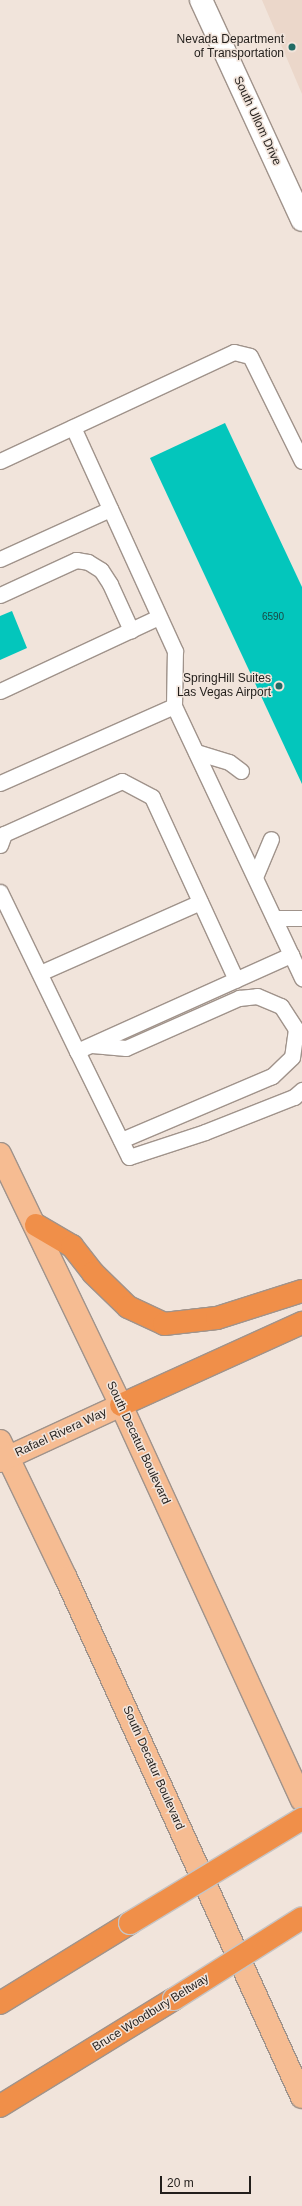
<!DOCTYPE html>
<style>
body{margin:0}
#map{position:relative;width:302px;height:2206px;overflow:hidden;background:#f1e4db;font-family:Helvetica,sans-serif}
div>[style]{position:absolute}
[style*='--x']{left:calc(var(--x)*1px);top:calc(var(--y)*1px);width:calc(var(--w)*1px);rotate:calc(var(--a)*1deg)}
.built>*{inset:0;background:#ebd7ca}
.building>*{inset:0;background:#03c6bc}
.roads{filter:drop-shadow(1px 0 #a0938b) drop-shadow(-1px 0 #a0938b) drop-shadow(0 1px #a0938b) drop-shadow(0 -1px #a0938b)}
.service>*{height:15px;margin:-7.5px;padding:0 7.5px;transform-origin:7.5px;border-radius:7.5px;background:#fff}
.minor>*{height:22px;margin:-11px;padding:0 11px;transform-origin:11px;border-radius:11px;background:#fff}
.primary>*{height:22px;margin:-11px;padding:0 11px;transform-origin:11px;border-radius:11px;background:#f6bc92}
.motorway>*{height:22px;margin:-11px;padding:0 11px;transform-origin:11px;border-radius:11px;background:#f08f49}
.bridges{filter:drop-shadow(1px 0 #c6c4c4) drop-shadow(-1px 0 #c6c4c4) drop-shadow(0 1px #c6c4c4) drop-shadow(0 -1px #c6c4c4)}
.motorway-bridge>*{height:22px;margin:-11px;padding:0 11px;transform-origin:11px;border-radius:11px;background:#f08f49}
.dots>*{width:11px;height:11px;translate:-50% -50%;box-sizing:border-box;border:2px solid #f1e4db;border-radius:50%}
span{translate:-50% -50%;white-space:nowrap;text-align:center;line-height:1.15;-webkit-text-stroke:3px #f1e4db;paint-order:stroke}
.number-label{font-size:10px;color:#1a4843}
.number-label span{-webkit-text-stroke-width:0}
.poi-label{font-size:12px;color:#221e1b}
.right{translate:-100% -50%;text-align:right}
.street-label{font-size:12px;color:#221e1b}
.scale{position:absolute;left:160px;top:2176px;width:91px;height:18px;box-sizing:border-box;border:2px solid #221e1b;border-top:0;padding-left:5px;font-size:12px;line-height:14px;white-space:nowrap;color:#221e1b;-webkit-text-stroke:3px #f1e4db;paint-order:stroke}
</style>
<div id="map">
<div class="built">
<i style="clip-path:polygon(262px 0,302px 0,302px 94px)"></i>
</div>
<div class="building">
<i style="clip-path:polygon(225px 423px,302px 587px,302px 784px,150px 458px)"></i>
<i style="clip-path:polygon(12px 611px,27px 648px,0 660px,0 616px)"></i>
</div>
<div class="roads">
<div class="service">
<i style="--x:0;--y:461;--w:258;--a:-25"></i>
<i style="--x:234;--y:352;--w:16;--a:14"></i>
<i style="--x:250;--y:356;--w:117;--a:63.7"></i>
<i style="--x:0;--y:559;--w:121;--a:-24.4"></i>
<i style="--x:0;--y:595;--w:84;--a:-24.7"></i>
<i style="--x:76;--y:560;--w:12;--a:9"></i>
<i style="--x:88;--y:562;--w:15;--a:32"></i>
<i style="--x:101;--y:570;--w:17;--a:57"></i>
<i style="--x:110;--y:584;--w:51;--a:65.5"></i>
<i style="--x:0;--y:691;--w:175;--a:-25"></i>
<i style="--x:174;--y:706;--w:301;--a:64.8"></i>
<i style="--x:196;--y:752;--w:34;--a:17"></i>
<i style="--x:229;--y:762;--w:15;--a:37"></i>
<i style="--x:0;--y:783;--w:190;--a:-23.9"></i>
<i style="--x:174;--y:706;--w:55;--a:-89"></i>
<i style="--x:175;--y:651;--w:246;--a:-114.5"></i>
<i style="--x:0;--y:845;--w:12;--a:-70"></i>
<i style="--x:4;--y:834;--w:129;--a:-24.2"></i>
<i style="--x:122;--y:781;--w:34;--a:28"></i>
<i style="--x:152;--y:797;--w:201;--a:65.3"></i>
<i style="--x:255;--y:877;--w:41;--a:-67.2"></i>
<i style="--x:0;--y:892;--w:177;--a:64.2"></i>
<i style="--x:77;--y:1051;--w:235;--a:-24.2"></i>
<i style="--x:274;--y:918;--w:28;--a:0"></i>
<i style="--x:40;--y:973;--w:175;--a:-23.9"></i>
<i style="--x:92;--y:1045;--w:34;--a:5"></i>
<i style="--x:126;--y:1048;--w:124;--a:-23.9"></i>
<i style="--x:239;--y:998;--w:18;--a:-6"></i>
<i style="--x:257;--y:996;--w:26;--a:23"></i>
<i style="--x:281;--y:1006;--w:27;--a:57"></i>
<i style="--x:296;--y:1029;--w:28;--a:98"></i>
<i style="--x:292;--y:1057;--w:28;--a:136"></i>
<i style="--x:272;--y:1076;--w:164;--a:157"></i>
<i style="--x:77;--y:1051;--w:118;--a:63.9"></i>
<i style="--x:129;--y:1157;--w:80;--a:-18.2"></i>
<i style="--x:205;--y:1132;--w:96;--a:-21.5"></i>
<i style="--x:294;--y:1097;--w:11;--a:-41"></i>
</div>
<div class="minor">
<i style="--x:201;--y:0;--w:242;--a:65.3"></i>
</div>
<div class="primary">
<i style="--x:0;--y:1154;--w:279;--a:64.3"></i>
<i style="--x:121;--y:1405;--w:434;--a:65.4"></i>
<i style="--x:0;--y:1441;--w:152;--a:64.3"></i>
<i style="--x:66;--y:1578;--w:570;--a:65.55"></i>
<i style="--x:0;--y:1461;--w:133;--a:-24.8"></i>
</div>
<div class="motorway">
<i style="--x:36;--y:1225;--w:42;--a:30.3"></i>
<i style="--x:72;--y:1246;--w:34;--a:52"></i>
<i style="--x:93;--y:1273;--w:49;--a:44.2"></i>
<i style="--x:128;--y:1307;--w:40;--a:25"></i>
<i style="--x:164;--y:1324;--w:53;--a:-6.5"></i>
<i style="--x:217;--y:1318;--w:89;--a:-17.6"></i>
<i style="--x:121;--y:1405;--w:199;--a:-24.4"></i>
<i style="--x:0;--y:2003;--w:153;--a:-31.6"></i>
<i style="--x:0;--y:2106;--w:204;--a:-31.6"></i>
</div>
</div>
<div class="bridges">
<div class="motorway-bridge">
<i style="--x:130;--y:1923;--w:201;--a:-31.2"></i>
<i style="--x:174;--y:1999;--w:151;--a:-32.3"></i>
</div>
</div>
<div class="dots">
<i style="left:292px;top:47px;background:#206b65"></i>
<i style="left:279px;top:686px;background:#206b65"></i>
</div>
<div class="number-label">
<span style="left:273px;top:617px">6590</span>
</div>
<div class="poi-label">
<span class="right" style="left:284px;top:47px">Nevada Department<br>of Transportation</span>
<span class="right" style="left:271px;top:686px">SpringHill Suites<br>Las Vegas Airport</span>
</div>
<div class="street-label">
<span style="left:257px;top:121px;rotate:65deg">South Ullom Drive</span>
<span style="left:61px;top:1433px;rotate:-25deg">Rafael Rivera Way</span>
<span style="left:138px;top:1443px;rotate:65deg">South Decatur Boulevard</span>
<span style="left:153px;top:1768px;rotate:66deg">South Decatur Boulevard</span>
<span style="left:151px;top:2013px;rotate:-32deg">Bruce Woodbury Beltway</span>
</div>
<div class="scale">20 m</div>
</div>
